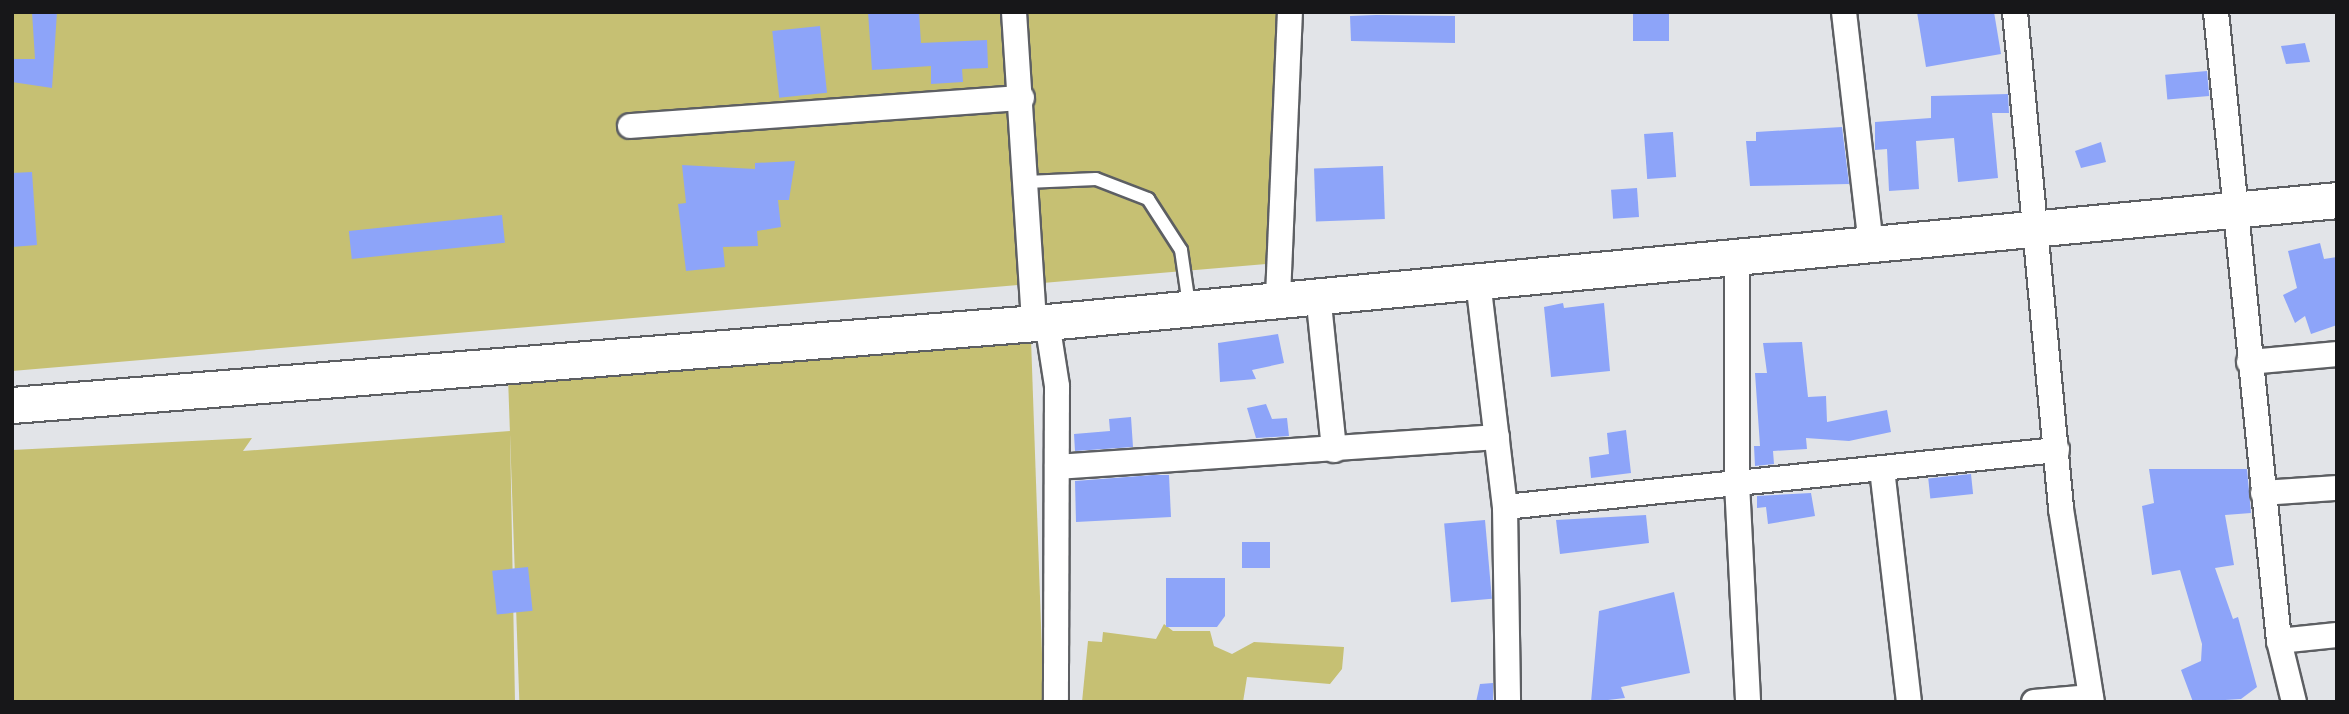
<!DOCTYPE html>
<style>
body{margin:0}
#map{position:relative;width:2349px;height:714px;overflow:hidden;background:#e2e4e8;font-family:Lato,sans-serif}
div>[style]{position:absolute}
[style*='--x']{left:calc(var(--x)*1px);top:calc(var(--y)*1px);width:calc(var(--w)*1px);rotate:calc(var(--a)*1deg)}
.green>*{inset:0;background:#c6c073;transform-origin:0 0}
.building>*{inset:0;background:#8da4f9;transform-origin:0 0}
.roads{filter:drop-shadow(2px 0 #5d5f63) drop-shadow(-2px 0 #5d5f63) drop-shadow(0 2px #5d5f63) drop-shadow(0 -2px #5d5f63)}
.lane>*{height:12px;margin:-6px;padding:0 6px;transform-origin:6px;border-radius:6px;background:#fff}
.street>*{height:24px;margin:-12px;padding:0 12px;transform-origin:12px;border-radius:12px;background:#fff}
.secondary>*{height:35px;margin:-17.5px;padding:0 17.5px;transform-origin:17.5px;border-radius:17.5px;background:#fff}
span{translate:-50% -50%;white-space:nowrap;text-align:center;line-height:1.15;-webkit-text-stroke:5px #eff1f5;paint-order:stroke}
.frame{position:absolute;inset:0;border:14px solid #171719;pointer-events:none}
</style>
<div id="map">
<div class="green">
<i style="clip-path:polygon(12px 12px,1284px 12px,1277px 263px,12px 371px)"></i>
<i style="left:1031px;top:339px;width:363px;height:524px;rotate:88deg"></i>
<i style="clip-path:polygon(510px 431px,515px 702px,12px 702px,12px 450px,252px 438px,243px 451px)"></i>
<i style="clip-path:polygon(1164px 624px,1173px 631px,1210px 631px,1214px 646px,1232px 654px,1254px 642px,1344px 647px,1342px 669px,1330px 684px,1247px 677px,1243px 702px,1082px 702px,1088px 641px,1102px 642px,1103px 632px,1156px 639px)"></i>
</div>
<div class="building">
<i style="clip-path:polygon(32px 12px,57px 12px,52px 88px,12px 82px,12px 59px,35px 59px)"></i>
<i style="clip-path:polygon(868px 12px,919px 12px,921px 43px,987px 40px,988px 68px,962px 69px,963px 82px,931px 84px,931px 66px,872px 70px)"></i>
<i style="left:1633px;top:12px;width:36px;height:29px"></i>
<i style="clip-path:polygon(1917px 12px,1994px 12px,2001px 54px,1926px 67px)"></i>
<i style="clip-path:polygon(1376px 15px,1455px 16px,1455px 43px,1351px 41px,1350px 16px)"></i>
<i style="left:820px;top:26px;width:67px;height:48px;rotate:84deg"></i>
<i style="clip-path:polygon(2305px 43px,2310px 62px,2286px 64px,2281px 46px)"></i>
<i style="left:2207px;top:71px;width:25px;height:42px;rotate:85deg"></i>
<i style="clip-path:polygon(2008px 94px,2009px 113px,1992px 113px,1998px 178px,1958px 182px,1954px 138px,1916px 141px,1919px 189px,1889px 191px,1887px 149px,1875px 150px,1875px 122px,1931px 118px,1931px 96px)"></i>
<i style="clip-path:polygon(1842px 127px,1849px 184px,1750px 186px,1746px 141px,1756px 141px,1756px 132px)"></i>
<i style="left:1673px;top:132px;width:45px;height:29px;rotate:86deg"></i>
<i style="clip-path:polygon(2101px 142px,2106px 162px,2081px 168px,2075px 151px)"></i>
<i style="clip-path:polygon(795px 161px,789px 200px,778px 200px,781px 227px,757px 231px,758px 246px,723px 247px,725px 267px,686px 271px,678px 204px,686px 203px,682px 165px,755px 169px,755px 163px)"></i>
<i style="left:1383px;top:166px;width:53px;height:69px;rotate:88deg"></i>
<i style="clip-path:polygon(32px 172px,37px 245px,12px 247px,12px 173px)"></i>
<i style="left:1637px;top:188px;width:29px;height:26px;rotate:86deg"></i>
<i style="left:502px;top:215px;width:28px;height:154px;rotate:84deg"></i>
<i style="clip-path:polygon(2320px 243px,2324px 259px,2337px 257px,2337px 325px,2311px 334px,2305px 316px,2295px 323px,2283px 295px,2297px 288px,2288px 251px)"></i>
<i style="clip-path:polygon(1563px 303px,1564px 308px,1604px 303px,1610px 371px,1551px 377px,1544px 307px)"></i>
<i style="clip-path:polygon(1278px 334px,1284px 363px,1252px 370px,1256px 379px,1220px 382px,1218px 343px)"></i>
<i style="clip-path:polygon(1802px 342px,1808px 397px,1826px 396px,1827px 422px,1887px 410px,1891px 432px,1849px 441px,1806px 438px,1807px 449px,1773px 451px,1774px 464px,1755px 466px,1754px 446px,1760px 446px,1755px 373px,1767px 373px,1763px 343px)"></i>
<i style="clip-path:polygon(1266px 404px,1272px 419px,1287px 418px,1289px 436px,1256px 438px,1247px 408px)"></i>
<i style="clip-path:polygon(1131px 417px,1133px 447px,1075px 451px,1074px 434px,1110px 431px,1109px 419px)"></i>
<i style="clip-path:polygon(1626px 430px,1631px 473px,1591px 478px,1589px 457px,1609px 454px,1607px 433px)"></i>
<i style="clip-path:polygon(2149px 469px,2247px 469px,2251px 513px,2225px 515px,2234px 565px,2215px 568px,2233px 619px,2238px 617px,2257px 687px,2241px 699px,2193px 702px,2181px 670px,2201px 661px,2202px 644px,2180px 570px,2152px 575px,2142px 506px,2154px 503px)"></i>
<i style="left:1971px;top:474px;width:20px;height:43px;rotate:84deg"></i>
<i style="clip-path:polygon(1153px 475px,1169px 475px,1171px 517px,1076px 522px,1075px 481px)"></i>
<i style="clip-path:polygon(1811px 493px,1815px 516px,1768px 524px,1766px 507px,1757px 508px,1757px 496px)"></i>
<i style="clip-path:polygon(1646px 515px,1649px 543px,1560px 554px,1556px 520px)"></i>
<i style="left:1485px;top:520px;width:79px;height:41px;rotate:85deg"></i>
<i style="left:1242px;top:542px;width:28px;height:26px"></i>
<i style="left:528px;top:567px;width:44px;height:36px;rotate:84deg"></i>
<i style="clip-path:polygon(1166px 578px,1225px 578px,1225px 616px,1217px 627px,1166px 627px)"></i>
<i style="clip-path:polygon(1674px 592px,1690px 673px,1621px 687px,1625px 698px,1591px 702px,1599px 611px)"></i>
<i style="clip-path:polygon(1493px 683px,1493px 702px,1476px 702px,1480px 684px)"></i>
</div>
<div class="roads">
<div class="lane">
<i style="--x:1026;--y:182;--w:70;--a:-2.5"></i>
<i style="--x:1096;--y:179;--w:56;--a:21"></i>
<i style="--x:1148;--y:199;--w:61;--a:57.1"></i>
<i style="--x:1181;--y:250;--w:56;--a:81.7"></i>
</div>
<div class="street">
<i style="--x:1014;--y:12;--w:311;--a:86.3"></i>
<i style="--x:1844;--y:12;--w:234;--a:83.4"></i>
<i style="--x:2015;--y:12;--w:499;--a:84.7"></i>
<i style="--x:2061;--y:509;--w:195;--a:80.9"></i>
<i style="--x:2216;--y:12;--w:632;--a:84.28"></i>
<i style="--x:2279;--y:641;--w:63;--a:76.2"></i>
<i style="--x:630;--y:126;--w:393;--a:-4.1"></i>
<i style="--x:1737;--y:258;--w:225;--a:90"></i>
<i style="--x:1737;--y:483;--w:219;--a:87.1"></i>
<i style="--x:1478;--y:281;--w:228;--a:83.2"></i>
<i style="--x:1505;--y:507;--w:195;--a:89.1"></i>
<i style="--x:1318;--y:294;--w:157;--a:84.1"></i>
<i style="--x:1278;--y:297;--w:285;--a:-87.6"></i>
<i style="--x:1047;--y:322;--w:65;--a:81.1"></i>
<i style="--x:1057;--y:386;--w:316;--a:90.2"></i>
<i style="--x:2249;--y:362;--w:88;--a:-5.2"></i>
<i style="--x:1057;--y:467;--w:441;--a:-3.9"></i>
<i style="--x:1882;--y:469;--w:235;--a:83.4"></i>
<i style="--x:2263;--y:493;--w:74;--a:-3.9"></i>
<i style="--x:1505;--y:507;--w:555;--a:-5.9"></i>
<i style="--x:2279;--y:641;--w:58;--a:-5.9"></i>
<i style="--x:2034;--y:702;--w:57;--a:-5"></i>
</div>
<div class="secondary">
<i style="--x:12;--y:405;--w:1038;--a:-4.58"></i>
<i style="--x:1047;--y:322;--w:1296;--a:-5.4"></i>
</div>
</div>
<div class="frame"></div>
</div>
